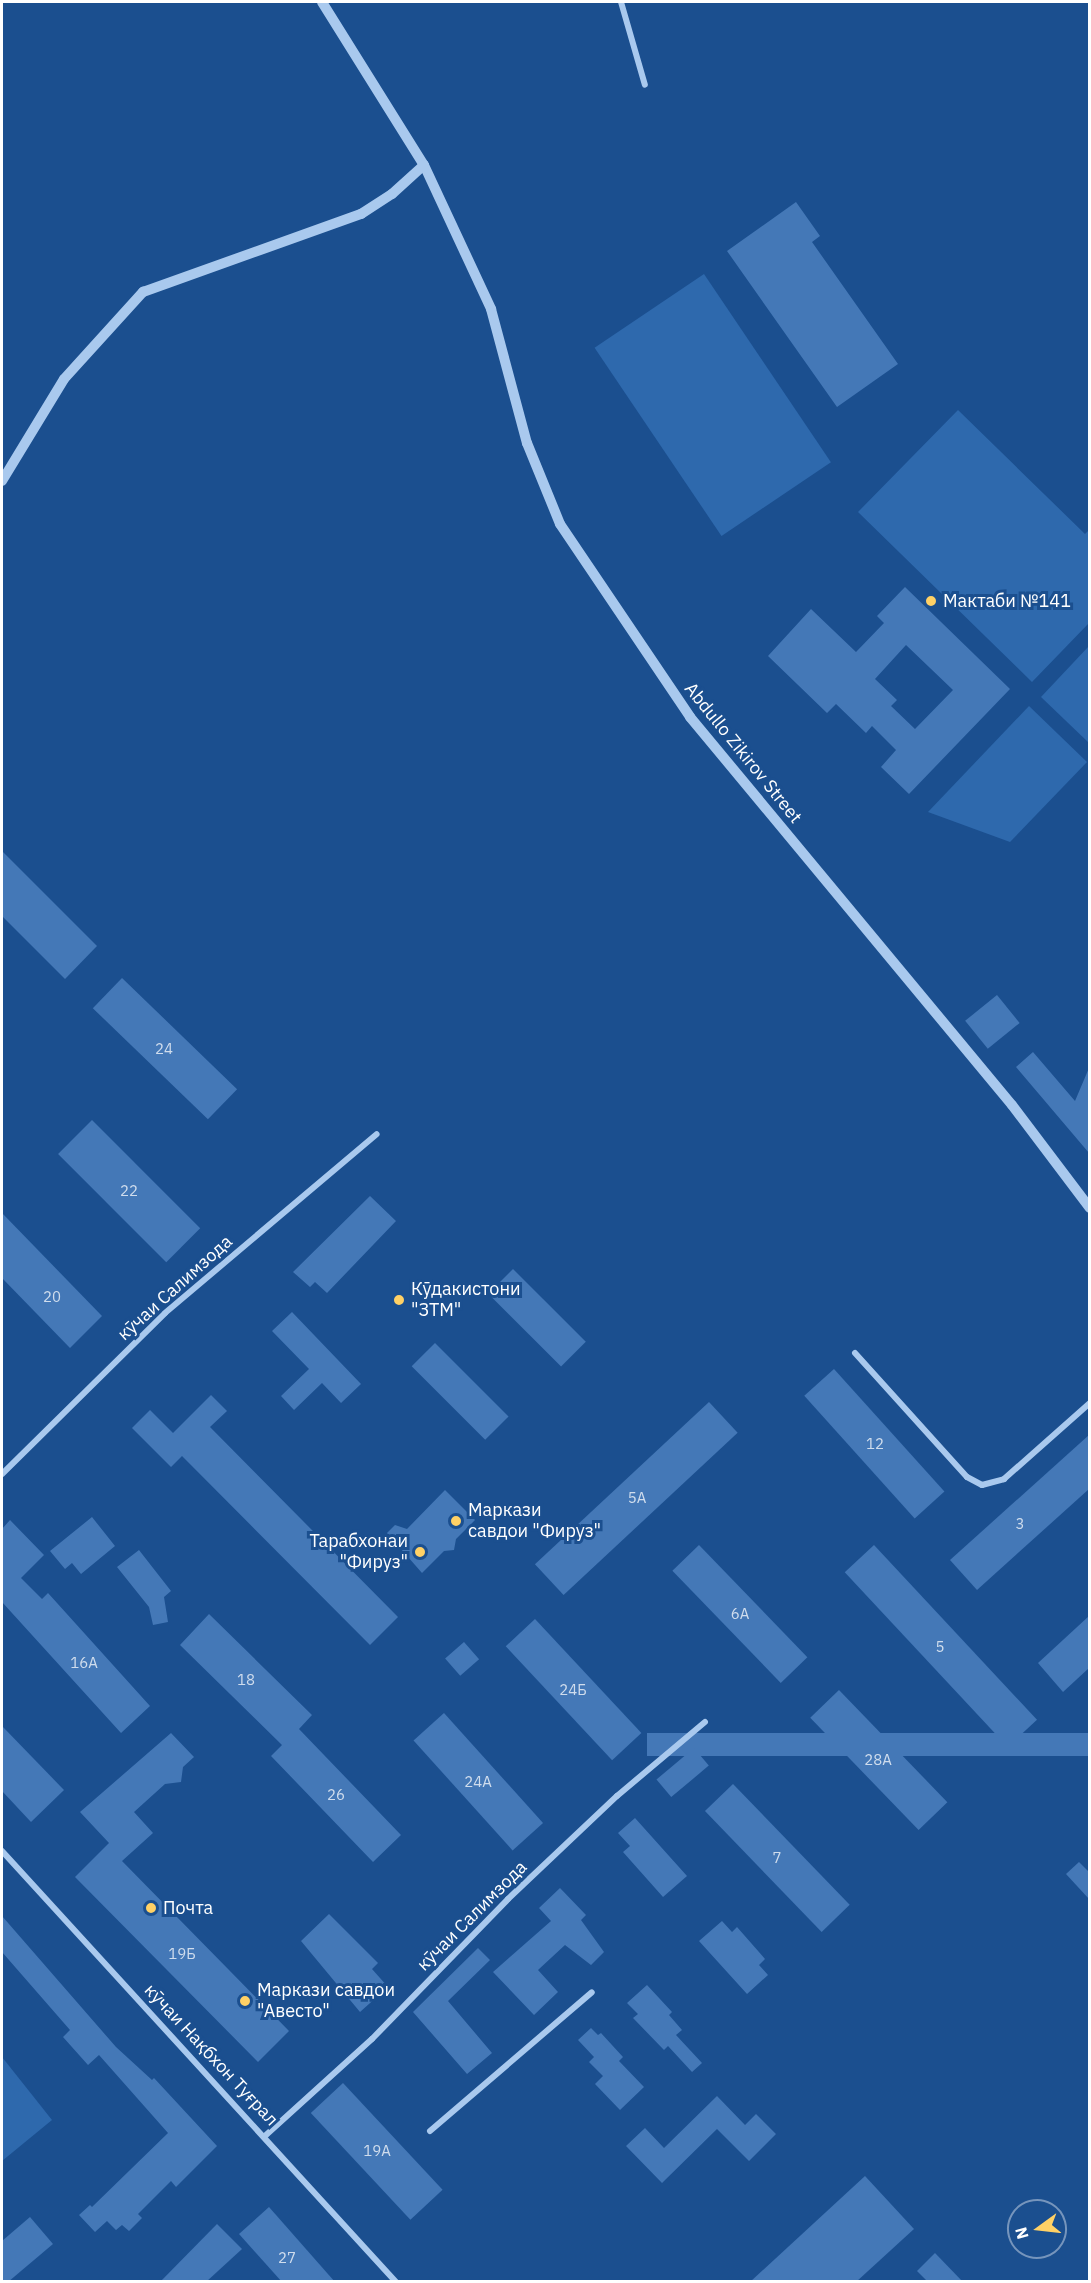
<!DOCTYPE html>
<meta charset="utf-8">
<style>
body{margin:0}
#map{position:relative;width:1091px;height:2283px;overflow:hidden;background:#1b4f8f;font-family:"IBM Plex Sans",sans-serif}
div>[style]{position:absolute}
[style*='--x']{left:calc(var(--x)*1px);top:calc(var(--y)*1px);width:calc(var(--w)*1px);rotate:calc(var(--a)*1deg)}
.green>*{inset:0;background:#2e69ad;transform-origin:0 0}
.building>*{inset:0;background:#4478b7;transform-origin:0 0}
.minor>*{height:6px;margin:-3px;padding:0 3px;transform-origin:3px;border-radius:3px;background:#a9c9ee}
.tertiary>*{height:10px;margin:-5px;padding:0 5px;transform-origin:5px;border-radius:5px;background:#a9c9ee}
.dots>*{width:16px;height:16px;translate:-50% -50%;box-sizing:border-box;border:3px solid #1b4f8f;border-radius:50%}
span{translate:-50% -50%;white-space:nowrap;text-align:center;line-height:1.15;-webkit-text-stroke:6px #1b4f8f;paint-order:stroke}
.number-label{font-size:15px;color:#d0dded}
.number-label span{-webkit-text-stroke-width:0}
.poi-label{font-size:18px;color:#fff}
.left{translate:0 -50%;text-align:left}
.right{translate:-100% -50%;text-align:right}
.street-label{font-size:18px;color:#fff}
.frame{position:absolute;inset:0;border:3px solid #fff;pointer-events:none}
.north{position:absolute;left:1007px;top:2199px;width:60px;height:60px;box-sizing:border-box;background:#1b4f8f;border:2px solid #7695bc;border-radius:50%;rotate:255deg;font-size:16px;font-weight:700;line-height:24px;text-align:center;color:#fff}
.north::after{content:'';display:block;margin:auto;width:21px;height:27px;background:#ffd166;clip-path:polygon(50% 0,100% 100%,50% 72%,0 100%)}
</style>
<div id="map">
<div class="green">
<i style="left:704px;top:274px;width:227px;height:132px;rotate:56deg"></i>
<i style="clip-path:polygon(958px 410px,1085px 534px,1089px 530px,1089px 623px,1032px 682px,858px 512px)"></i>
<i style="clip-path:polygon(1089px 646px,1090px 743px,1089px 743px,1041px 697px)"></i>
<i style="clip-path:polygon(1029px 706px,1087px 762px,1010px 842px,928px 812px)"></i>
<i style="clip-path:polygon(2px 2057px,52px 2120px,2px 2161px)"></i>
</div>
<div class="building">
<i style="clip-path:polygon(796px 202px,820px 236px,812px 242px,898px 364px,837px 407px,727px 251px)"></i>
<i style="clip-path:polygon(evenodd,905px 587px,1010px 689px,909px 794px,881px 767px,896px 750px,872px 726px,866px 733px,836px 704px,827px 713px,768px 656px,811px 609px,856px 652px,884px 623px,877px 616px,905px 587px,906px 645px,953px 690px,915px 729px,891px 706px,897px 700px,875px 679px,906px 645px)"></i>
<i style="clip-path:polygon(2px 851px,97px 946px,65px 979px,2px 916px)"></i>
<i style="left:122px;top:978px;width:160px;height:42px;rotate:44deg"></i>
<i style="left:997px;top:995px;width:36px;height:41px;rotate:51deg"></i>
<i style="clip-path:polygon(1033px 1052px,1075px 1101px,1089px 1068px,1089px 1153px,1016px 1067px)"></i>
<i style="left:92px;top:1120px;width:153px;height:48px;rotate:45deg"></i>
<i style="clip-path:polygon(370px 1196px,396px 1221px,327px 1293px,315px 1282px,310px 1287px,293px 1272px)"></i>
<i style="clip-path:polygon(2px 1213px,102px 1316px,70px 1348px,2px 1278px)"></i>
<i style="left:513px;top:1269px;width:103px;height:35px;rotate:45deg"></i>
<i style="clip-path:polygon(292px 1312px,361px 1384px,341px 1403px,322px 1383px,294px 1410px,281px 1396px,309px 1369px,272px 1331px)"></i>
<i style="left:435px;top:1343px;width:104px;height:33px;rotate:45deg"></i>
<i style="left:834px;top:1369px;width:165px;height:40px;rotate:48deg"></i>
<i style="clip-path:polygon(211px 1395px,227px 1411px,210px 1427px,398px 1617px,370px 1645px,182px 1456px,171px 1467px,132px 1428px,150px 1410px,173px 1433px)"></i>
<i style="left:709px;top:1402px;width:42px;height:238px;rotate:47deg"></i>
<i style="clip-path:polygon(1089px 1435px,1089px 1489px,977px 1590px,950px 1560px)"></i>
<i style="clip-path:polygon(445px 1490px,475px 1520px,456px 1539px,454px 1550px,444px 1551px,422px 1573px,387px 1533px,395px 1525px,407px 1529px)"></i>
<i style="clip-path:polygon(92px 1517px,115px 1546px,81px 1574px,72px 1563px,65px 1569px,50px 1551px)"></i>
<i style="clip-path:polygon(10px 1520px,44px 1555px,21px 1578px,42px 1599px,48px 1593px,150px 1706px,121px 1733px,2px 1602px,2px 1529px)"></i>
<i style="left:699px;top:1545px;width:156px;height:37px;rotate:46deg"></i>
<i style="left:874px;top:1545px;width:239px;height:40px;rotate:47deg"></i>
<i style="clip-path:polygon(139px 1550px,171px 1591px,164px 1597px,168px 1622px,153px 1625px,149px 1607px,117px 1567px)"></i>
<i style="clip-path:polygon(209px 1614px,312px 1715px,299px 1729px,401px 1835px,373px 1862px,271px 1756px,282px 1745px,180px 1645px)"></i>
<i style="clip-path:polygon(1089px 1616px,1089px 1668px,1063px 1692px,1038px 1663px)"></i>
<i style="left:535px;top:1619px;width:156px;height:40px;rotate:47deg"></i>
<i style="left:464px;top:1642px;width:23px;height:25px;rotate:49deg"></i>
<i style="left:839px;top:1690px;width:156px;height:40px;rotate:46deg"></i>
<i style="left:444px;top:1713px;width:148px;height:41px;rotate:48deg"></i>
<i style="clip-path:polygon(2px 1726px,64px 1790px,31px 1822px,2px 1791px)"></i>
<i style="clip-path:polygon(171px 1733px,194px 1757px,183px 1767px,181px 1782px,165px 1784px,134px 1812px,153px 1833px,122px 1861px,289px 2031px,258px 2062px,75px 1877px,109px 1843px,80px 1812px)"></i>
<i style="left:1089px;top:1733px;width:23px;height:442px;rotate:90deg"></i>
<i style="left:694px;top:1748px;width:23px;height:49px;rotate:50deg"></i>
<i style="left:733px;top:1784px;width:168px;height:39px;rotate:46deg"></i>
<i style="clip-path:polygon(635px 1818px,687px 1876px,663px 1897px,623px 1852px,630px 1846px,618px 1833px)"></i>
<i style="clip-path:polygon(1079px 1862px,1089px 1872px,1089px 1899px,1066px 1874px)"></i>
<i style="clip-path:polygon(560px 1888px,586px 1915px,581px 1920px,604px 1952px,591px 1965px,565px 1945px,538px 1970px,558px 1992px,534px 2015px,493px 1972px,551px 1921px,539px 1908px)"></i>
<i style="clip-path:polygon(329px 1914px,378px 1963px,372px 1969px,388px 1987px,360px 2012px,301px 1941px)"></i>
<i style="clip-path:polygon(2px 1916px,116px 2047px,152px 2080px,154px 2078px,217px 2146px,176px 2187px,171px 2181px,138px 2214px,142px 2218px,129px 2231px,122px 2225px,116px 2230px,107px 2221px,95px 2232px,79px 2215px,90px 2205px,92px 2207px,168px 2133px,99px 2055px,88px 2065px,63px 2037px,70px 2030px,2px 1952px)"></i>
<i style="clip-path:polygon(722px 1921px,732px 1932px,737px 1927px,765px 1959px,759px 1965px,768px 1975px,747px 1994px,699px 1941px)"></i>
<i style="clip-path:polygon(478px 1948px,490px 1960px,448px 2001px,492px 2053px,467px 2074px,413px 2012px)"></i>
<i style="clip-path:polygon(647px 1985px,672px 2012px,669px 2015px,682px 2030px,676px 2035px,702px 2063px,692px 2072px,668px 2046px,664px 2050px,633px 2018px,638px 2014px,627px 2003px)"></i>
<i style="clip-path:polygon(591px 2028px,598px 2035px,601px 2033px,623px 2057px,619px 2061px,644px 2087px,620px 2110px,595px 2084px,603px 2076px,589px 2062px,594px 2057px,578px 2040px)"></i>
<i style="left:343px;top:2083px;width:146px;height:44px;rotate:47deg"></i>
<i style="clip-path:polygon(717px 2096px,745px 2125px,756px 2114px,776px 2134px,749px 2161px,717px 2129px,662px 2183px,626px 2146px,645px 2128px,664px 2148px)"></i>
<i style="clip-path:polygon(865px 2176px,914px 2229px,856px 2282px,750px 2282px)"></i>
<i style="clip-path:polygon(269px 2207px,335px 2282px,282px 2282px,239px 2234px)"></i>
<i style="clip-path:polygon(30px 2217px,53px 2244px,8px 2282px,2px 2282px,2px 2241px)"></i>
<i style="clip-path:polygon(217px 2224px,242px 2249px,206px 2282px,160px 2282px)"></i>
<i style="clip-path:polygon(935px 2253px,963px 2282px,928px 2282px,917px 2271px)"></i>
</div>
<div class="minor">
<i style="--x:621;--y:2;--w:86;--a:73.9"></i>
<i style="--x:855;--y:1353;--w:167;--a:47.9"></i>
<i style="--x:967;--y:1477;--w:17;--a:28"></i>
<i style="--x:982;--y:1485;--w:23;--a:-15"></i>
<i style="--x:1004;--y:1479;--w:115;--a:-41.5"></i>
<i style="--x:2;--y:1474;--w:229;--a:-44.6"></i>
<i style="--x:165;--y:1313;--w:277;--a:-40.2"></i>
<i style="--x:2;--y:1851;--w:584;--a:47.57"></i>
<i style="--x:430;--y:2131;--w:213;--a:-40.6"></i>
<i style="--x:266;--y:2135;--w:143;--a:-42.2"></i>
<i style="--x:372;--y:2039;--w:195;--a:-45.8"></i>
<i style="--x:508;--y:1899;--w:150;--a:-43.4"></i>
<i style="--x:617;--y:1796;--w:115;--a:-40.1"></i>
</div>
<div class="tertiary">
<i style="--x:322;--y:2;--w:192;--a:58"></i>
<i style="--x:424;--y:165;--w:159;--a:65"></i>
<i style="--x:491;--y:309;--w:139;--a:75"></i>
<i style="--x:527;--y:443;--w:87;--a:67.8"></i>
<i style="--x:560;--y:524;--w:233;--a:56"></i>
<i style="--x:690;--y:717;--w:504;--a:50.31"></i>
<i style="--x:1012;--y:1105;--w:129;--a:52.9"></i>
<i style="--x:2;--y:481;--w:119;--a:-58.7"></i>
<i style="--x:64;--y:379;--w:118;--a:-47.8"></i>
<i style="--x:143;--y:292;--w:232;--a:-19.7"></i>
<i style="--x:361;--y:214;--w:37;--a:-33"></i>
<i style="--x:392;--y:194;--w:43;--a:-42.2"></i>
</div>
<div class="dots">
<i style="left:931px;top:601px;background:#ffd166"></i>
<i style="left:399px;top:1300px;background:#ffd166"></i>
<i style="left:456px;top:1521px;background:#ffd166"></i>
<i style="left:420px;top:1552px;background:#ffd166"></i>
<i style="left:151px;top:1908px;background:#ffd166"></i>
<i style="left:245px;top:2001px;background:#ffd166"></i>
</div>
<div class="number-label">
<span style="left:164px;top:1049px">24</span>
<span style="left:129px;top:1191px">22</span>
<span style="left:52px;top:1297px">20</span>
<span style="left:875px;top:1444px">12</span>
<span style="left:637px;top:1498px">5А</span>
<span style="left:1020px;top:1524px">3</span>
<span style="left:740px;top:1614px">6А</span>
<span style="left:940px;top:1647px">5</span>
<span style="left:84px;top:1663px">16А</span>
<span style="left:246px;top:1680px">18</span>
<span style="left:573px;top:1690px">24Б</span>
<span style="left:878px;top:1760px">28А</span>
<span style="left:478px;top:1782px">24А</span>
<span style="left:336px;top:1795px">26</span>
<span style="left:777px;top:1858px">7</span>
<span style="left:182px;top:1954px">19Б</span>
<span style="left:377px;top:2151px">19А</span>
<span style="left:287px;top:2258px">27</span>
</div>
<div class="poi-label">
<span class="left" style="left:943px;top:601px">Мактаби №141</span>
<span class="left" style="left:411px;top:1300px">Кӯдакистони<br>"ЗТМ"</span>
<span class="left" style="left:468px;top:1521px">Маркази<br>савдои "Фируз"</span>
<span class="right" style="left:408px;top:1552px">Тарабхонаи<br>"Фируз"</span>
<span class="left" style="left:163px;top:1908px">Почта</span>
<span class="left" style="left:257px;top:2001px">Маркази савдои<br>"Авесто"</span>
</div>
<div class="street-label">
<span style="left:743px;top:753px;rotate:51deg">Abdullo Zikirov Street</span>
<span style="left:175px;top:1288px;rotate:-42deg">кӯчаи Салимзода</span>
<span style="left:472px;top:1916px;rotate:-45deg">кӯчаи Салимзода</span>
<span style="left:211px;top:2055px;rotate:47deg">кӯчаи Нақбхон Туғрал</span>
</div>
<div class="frame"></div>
<div class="north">N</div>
</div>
